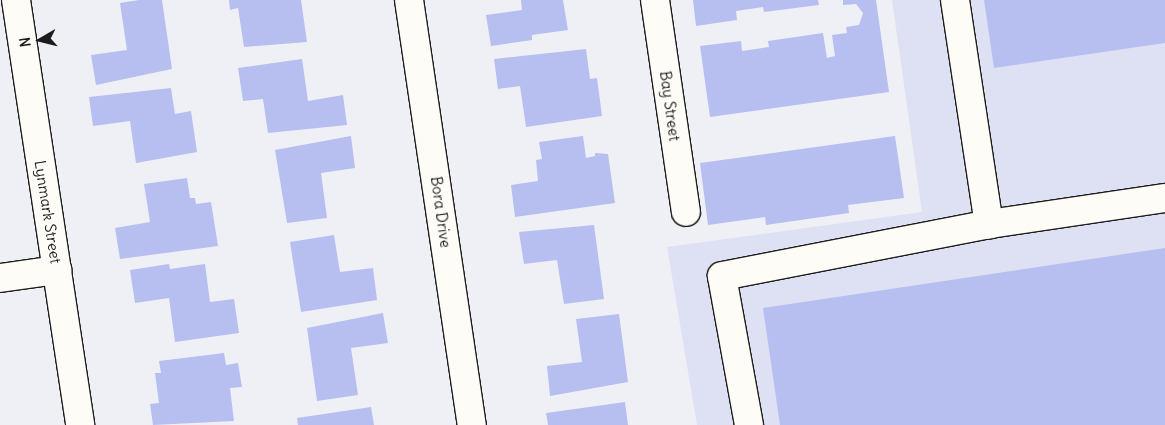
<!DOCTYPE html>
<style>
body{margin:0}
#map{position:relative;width:1165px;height:425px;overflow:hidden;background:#eff0f6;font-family:Delius,sans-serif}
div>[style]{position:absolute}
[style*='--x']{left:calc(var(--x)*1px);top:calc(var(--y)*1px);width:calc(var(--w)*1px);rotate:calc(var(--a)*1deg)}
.built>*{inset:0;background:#dee1f4}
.building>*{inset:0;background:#b6bff0}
.roads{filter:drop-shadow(1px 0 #1c1c1c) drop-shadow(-1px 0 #1c1c1c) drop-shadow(0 1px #1c1c1c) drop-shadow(0 -1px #1c1c1c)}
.minor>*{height:28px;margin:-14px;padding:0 14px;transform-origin:14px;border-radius:14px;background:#fdfcf7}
span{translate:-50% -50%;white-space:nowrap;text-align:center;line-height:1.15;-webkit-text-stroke:4px #fdfcf7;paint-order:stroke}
.street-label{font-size:15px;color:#1c1c1c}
.north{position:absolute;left:15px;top:15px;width:50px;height:50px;-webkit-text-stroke:4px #fdfcf7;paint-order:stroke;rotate:262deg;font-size:14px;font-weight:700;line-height:20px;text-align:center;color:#1c1c1c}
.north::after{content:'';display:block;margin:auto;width:18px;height:22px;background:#1c1c1c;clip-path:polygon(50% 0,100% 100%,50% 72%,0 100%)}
</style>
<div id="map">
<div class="built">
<i style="clip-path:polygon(892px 0,1165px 0,1165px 425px,697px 425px,667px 247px,922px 212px)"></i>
</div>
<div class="building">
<i style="clip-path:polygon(139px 0,162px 0,172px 69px,96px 85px,91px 55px,127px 50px,120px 3px)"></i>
<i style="clip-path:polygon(229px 0,301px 0,307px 42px,244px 47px,238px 8px,230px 10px)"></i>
<i style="clip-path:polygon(521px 0,563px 0,568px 30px,532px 35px,532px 40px,491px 46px,486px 15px,522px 10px)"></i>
<i style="clip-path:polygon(693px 0,818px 0,819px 5px,764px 12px,763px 7px,736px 11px,737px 20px,696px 26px)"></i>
<i style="clip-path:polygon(843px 0,876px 0,889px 92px,710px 117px,700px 46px,741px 41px,742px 51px,769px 47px,768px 41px,823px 33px,827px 58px,835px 56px,832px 35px,847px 33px,846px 27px,859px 25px,863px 13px,856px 4px,843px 5px)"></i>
<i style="clip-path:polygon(984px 0,1165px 0,1165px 43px,994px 68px)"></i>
<i style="clip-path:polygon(586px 49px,590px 79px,597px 78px,602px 116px,526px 127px,520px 86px,498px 89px,494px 59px)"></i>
<i style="clip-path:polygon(302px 59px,308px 101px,343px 95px,347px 125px,268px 133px,263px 99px,243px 101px,238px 68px)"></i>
<i style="clip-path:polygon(171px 88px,175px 114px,191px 111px,197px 152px,136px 163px,130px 121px,93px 126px,89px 97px)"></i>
<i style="clip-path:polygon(351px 136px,355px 168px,321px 173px,327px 218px,287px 223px,275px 150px)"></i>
<i style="clip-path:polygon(583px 136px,586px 158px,595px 156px,595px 153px,608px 154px,615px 203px,515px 217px,511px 185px,538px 181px,536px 160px,542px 159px,539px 142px)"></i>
<i style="clip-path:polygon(895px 136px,904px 198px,848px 205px,849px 213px,766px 225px,765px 217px,708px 225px,700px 163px)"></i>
<i style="clip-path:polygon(187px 178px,190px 198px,195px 198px,196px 204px,211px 202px,218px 246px,120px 259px,115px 228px,150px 222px,144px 184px)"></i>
<i style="clip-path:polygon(594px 225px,604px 299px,564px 304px,557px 260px,524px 264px,519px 232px)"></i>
<i style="clip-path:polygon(334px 235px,340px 272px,373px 268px,377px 300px,301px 312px,290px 242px)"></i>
<i style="clip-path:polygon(1165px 248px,1165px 425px,780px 425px,763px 308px)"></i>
<i style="clip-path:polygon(169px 264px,170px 269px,205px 264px,210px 302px,234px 299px,239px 333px,175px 342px,169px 298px,135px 303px,130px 270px)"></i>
<i style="clip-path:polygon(383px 313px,388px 343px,351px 348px,358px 395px,317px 401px,307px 328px)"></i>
<i style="clip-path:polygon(619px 314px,628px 382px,550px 396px,547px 366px,582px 362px,576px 319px)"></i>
<i style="clip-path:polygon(224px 353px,226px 365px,238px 363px,242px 387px,230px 388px,234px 421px,153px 425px,150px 404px,159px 403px,155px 373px,161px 373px,159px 361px)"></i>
<i style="clip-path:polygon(625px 402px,628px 425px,548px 425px,546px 413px)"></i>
<i style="clip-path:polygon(371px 407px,374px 425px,298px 425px,297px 418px)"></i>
</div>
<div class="roads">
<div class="minor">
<i style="--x:16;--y:0;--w:430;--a:81.4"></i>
<i style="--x:409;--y:0;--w:430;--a:81.6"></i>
<i style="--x:655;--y:0;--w:214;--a:81.7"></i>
<i style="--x:955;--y:0;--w:227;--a:81.4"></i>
<i style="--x:0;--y:278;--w:58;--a:-8"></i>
<i style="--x:749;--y:425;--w:151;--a:-100.3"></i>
<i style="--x:722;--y:276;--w:272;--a:-11"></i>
<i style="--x:989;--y:224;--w:178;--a:-8.4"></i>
</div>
</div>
<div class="street-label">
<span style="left:670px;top:106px;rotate:82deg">Bay Street</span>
<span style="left:48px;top:212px;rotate:81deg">Lynmark Street</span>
<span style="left:441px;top:212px;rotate:82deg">Bora Drive</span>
</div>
<div class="north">N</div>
</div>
